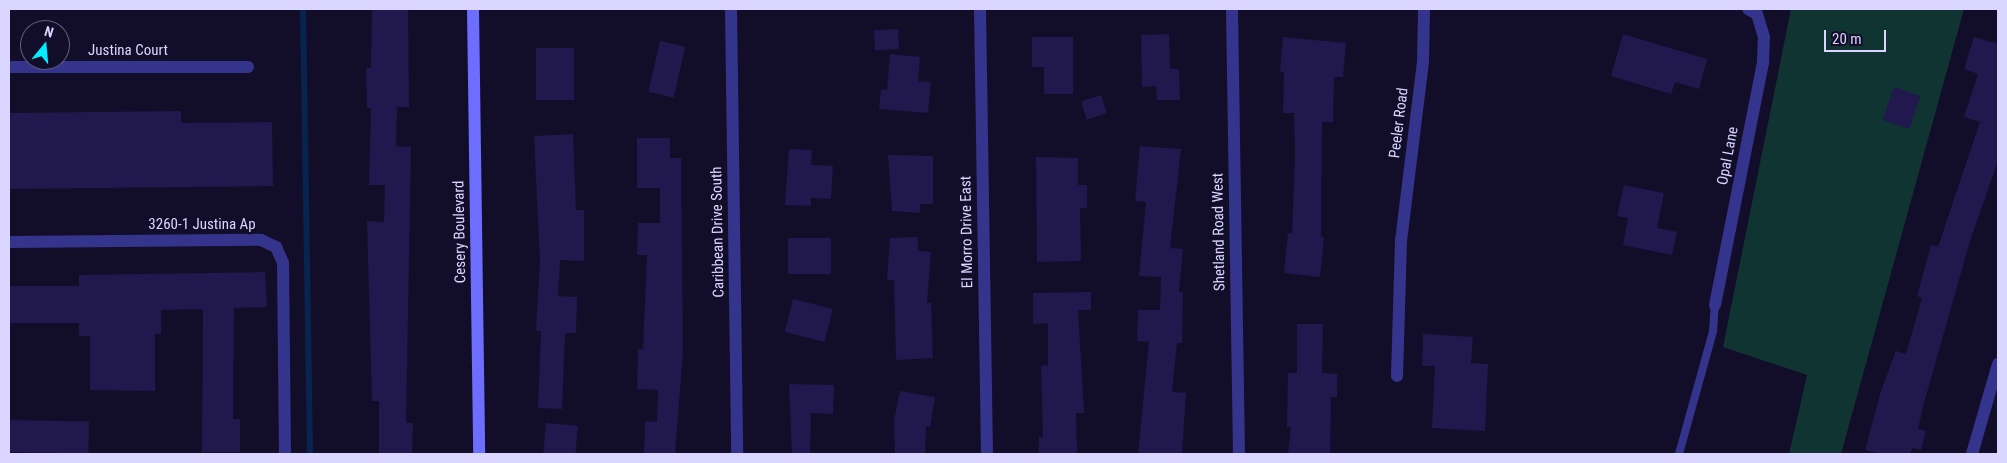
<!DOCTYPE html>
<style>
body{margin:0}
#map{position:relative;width:2007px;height:463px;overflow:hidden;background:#120e2a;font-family:"Roboto Condensed",sans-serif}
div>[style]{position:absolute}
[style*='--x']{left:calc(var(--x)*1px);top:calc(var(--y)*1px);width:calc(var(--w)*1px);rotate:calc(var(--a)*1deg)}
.green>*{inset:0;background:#103432}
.stream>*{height:6px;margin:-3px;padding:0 3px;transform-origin:3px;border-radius:3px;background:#07244f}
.building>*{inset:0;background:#21184d;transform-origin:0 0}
.service>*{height:8px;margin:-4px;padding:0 4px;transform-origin:4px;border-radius:4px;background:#35348d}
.minor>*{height:12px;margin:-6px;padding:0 6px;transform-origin:6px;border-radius:6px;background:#35348d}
.secondary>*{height:12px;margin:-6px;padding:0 6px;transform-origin:6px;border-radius:6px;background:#6d6eff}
span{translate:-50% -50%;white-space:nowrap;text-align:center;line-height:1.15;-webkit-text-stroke:4.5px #120e2a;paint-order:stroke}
.street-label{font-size:15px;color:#dad6ff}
.frame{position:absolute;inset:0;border:10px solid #dad6ff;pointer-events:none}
.north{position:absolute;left:20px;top:20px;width:50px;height:50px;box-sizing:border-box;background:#120e2a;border:1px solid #625e7f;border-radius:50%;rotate:17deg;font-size:14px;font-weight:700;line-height:20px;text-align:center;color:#dad6ff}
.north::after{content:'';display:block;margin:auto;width:18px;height:22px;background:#02edff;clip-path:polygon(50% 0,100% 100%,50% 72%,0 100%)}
.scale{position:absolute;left:1824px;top:30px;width:62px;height:22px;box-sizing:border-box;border:2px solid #dad6ff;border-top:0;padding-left:6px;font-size:15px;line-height:18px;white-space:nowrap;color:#dad6ff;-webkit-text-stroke:4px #120e2a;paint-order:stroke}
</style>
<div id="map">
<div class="green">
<i style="clip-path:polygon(1791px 9px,1964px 9px,1841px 454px,1789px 454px,1807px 375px,1723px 347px)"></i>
</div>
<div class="stream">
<i style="--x:303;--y:9;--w:445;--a:89.1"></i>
</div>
<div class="building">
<i style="clip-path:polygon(372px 9px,408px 9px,409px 107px,397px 107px,396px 146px,411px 147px,406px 423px,413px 423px,412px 454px,379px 454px,379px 401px,372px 401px,367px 221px,384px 222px,385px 185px,369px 185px,371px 108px,367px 108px,366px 68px,371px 68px)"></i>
<i style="left:898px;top:29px;width:20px;height:24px;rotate:87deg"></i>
<i style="clip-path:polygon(1169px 34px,1170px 69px,1179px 69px,1180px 100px,1157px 100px,1156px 86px,1142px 87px,1141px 35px)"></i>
<i style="clip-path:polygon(1623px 34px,1707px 59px,1699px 89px,1675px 82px,1671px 94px,1611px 76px)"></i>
<i style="clip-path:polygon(1032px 37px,1073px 37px,1073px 94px,1044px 94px,1044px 67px,1032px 67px)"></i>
<i style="clip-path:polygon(1283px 37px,1346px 43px,1343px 77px,1334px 77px,1333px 122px,1322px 122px,1321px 237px,1324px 237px,1320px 277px,1284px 273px,1288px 233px,1292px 234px,1295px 156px,1294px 113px,1283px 113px,1284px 72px,1280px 72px)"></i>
<i style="clip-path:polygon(1974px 37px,1998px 44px,1998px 161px,1970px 241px,1924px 403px,1918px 429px,1926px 431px,1921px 450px,1912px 448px,1910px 454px,1880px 454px,1865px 450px,1881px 391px,1896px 351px,1906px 354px,1922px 298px,1917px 296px,1931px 245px,1938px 247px,1980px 122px,1964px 117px,1978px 74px,1964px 69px)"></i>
<i style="left:660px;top:41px;width:26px;height:52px;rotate:13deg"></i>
<i style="left:536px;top:48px;width:38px;height:52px"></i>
<i style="clip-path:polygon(890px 54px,920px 57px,918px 81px,931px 82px,928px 113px,879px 109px,881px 89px,887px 90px)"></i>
<i style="left:1894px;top:87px;width:28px;height:35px;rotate:19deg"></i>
<i style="left:1101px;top:95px;width:19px;height:21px;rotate:72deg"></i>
<i style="clip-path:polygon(181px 111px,181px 123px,272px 122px,273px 186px,9px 189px,9px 113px)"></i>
<i style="clip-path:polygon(573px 134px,576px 210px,584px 210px,584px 261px,560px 260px,558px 296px,577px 297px,576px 333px,565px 333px,562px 409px,538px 408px,541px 331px,536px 331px,540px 260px,534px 136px)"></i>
<i style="clip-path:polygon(637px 138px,670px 138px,670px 158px,681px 158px,683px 351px,675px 454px,644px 454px,645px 421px,657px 422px,658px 390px,637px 389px,638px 349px,643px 349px,647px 255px,637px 255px,638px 223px,660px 223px,660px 188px,637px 188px)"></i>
<i style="clip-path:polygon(1140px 146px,1181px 149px,1170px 248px,1183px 249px,1179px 292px,1183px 292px,1182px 343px,1177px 343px,1172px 392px,1186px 393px,1182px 454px,1138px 454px,1149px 342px,1137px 341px,1138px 310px,1160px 310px,1161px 277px,1139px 276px,1146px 202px,1135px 201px)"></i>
<i style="clip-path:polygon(789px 149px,812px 150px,811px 165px,833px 166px,831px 199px,811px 198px,811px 206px,785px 205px)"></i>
<i style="clip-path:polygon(888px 155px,933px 156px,933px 204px,920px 204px,920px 213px,892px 211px)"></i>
<i style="clip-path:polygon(1036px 157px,1078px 158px,1078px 185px,1087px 185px,1087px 208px,1080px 208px,1081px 261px,1037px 262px)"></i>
<i style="clip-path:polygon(1624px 185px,1664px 193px,1657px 228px,1677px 232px,1672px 255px,1623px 245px,1628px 218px,1617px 216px)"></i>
<i style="clip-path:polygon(918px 237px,918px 251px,931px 252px,927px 303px,931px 303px,933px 358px,896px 360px,894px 280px,887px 280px,890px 238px)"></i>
<i style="left:788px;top:238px;width:43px;height:36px"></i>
<i style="clip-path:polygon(265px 272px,267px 307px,234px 308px,233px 419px,240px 419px,240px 452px,202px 452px,203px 309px,161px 310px,161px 334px,155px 334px,155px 391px,90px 390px,90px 336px,79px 336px,79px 323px,9px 323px,9px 286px,79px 286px,79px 275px)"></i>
<i style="clip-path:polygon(1091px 292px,1091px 310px,1078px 310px,1084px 413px,1076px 413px,1077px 454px,1039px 454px,1039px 437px,1043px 437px,1041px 366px,1048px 365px,1048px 323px,1033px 324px,1033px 293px)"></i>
<i style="left:793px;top:299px;width:41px;height:34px;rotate:14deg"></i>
<i style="clip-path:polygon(1297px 324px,1323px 324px,1322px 373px,1337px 374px,1337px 397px,1331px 397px,1330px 454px,1288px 454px,1291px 427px,1287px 427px,1288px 373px,1297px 373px)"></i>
<i style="clip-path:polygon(1423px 334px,1473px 337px,1471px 363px,1488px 364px,1485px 431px,1432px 428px,1435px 366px,1422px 366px)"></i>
<i style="clip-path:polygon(789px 384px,834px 385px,833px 414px,811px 413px,810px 454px,792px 454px)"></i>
<i style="clip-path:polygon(900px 391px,935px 397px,930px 427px,926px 426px,925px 454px,895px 454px,894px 420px)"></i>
<i style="left:9px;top:420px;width:80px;height:32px;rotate:1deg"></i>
<i style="left:546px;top:423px;width:32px;height:31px;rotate:5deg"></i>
</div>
<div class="service">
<i style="--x:1679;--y:454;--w:128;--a:-74.5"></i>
<i style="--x:1713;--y:331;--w:26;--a:-86"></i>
</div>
<div class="minor">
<i style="--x:731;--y:9;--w:445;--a:89.2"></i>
<i style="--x:980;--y:9;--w:445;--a:89.1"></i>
<i style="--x:1232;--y:9;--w:445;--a:89.1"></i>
<i style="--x:9;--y:67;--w:239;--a:0"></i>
<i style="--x:9;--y:242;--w:252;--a:-0.5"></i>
<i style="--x:261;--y:240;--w:17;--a:25"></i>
<i style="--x:276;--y:247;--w:17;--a:66"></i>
<i style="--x:283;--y:263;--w:191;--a:89.4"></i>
<i style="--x:1715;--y:305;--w:248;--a:-78.8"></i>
<i style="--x:1763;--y:62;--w:25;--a:-88"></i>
<i style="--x:1764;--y:37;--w:24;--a:-107"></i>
<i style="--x:1757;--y:14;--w:10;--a:-151"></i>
<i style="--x:1397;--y:376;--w:135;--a:-88.3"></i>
<i style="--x:1401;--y:241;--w:180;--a:-83"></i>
<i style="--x:1423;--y:62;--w:53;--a:-88.9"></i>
<i style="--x:1972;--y:454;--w:94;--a:-73.9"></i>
</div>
<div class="secondary">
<i style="--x:473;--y:9;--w:445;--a:89.2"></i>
</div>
<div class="street-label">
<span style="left:128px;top:51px">Justina Court</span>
<span style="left:1399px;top:123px;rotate:-83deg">Peeler Road</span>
<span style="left:1728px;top:156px;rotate:-79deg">Opal Lane</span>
<span style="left:202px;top:225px">3260-1 Justina Ap</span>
<span style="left:460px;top:232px;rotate:-91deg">Cesery Boulevard</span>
<span style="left:718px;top:232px;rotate:-91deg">Caribbean Drive South</span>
<span style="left:967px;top:232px;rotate:-91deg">El Morro Drive East</span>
<span style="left:1219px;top:232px;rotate:-91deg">Shetland Road West</span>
</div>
<div class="frame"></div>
<div class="north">N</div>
<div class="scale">20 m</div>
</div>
